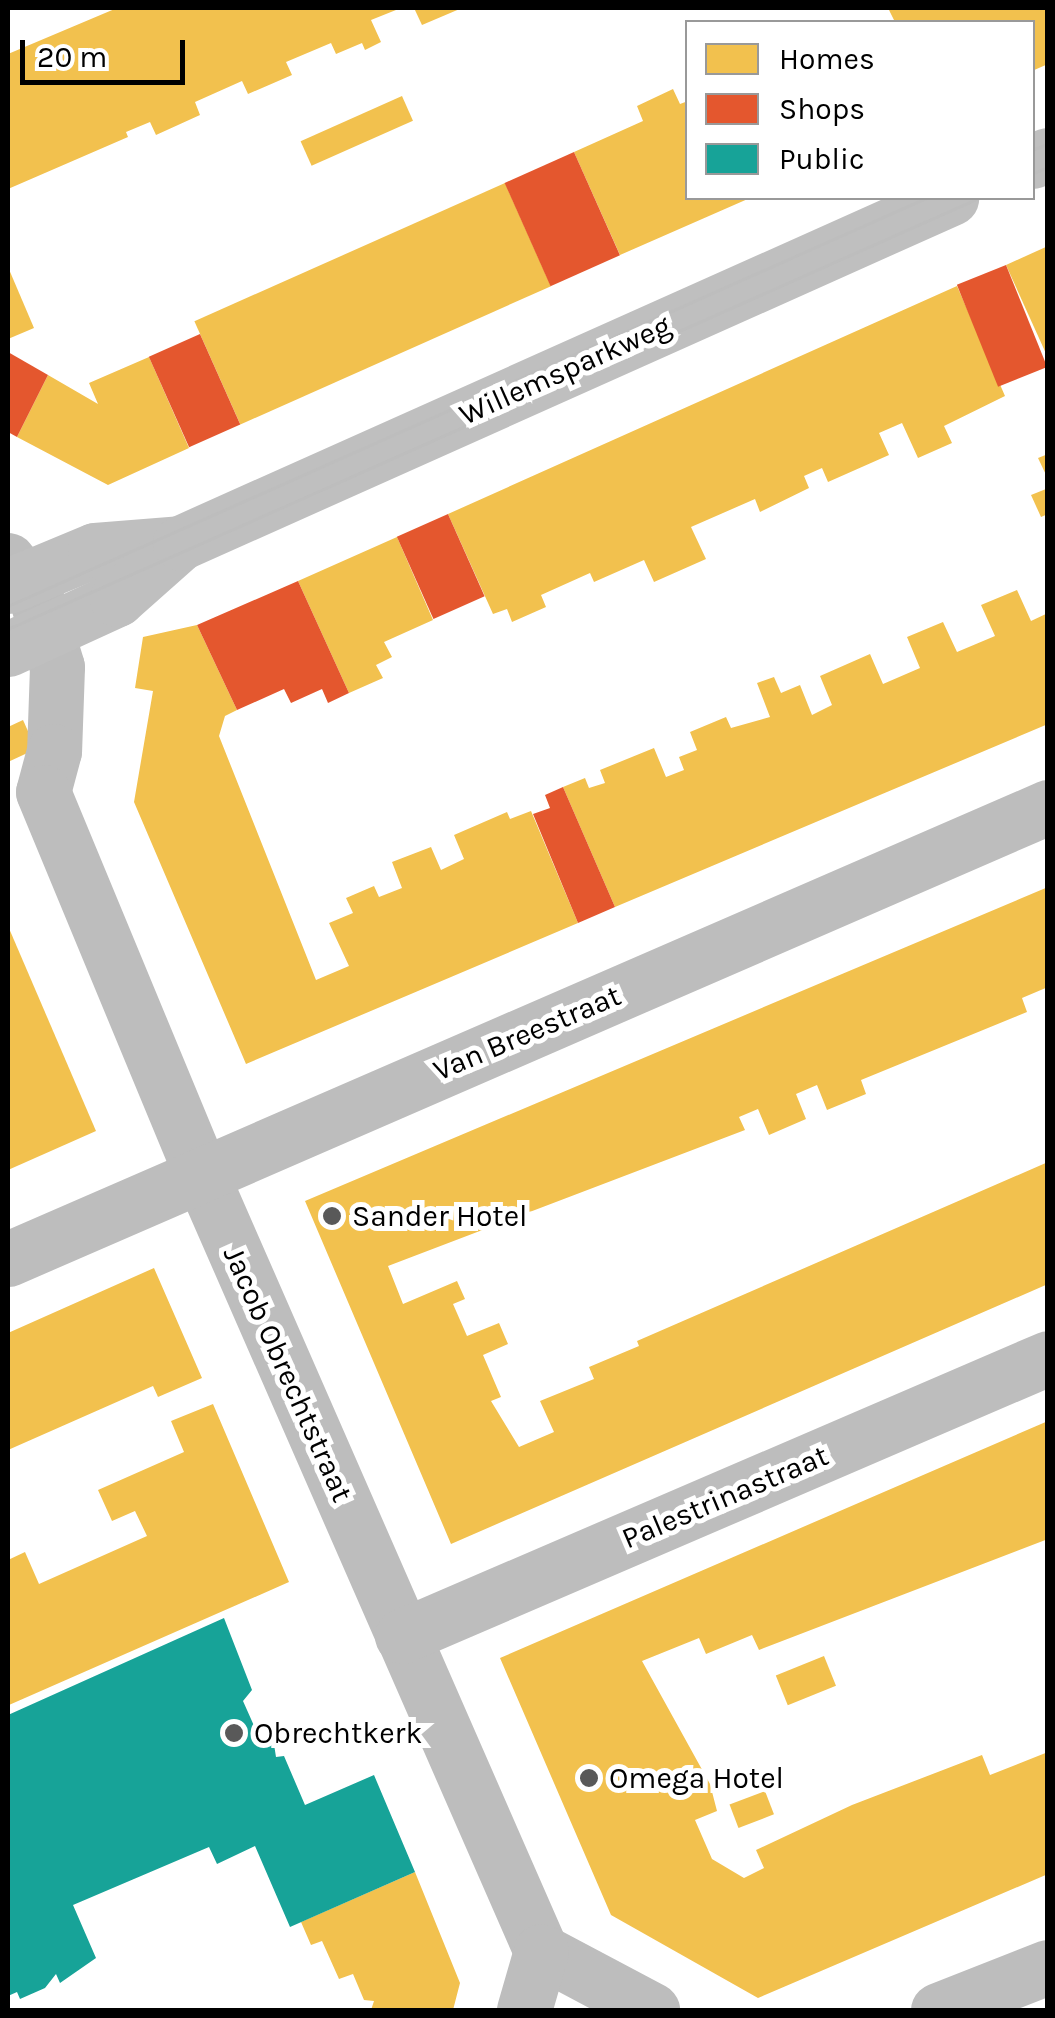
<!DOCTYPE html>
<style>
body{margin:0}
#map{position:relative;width:1055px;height:2018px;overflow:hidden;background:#fff;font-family:Karla,sans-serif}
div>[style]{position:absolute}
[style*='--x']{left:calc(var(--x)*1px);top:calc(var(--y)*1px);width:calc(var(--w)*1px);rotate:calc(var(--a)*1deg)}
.homes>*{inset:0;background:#f2c14e;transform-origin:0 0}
.shops>*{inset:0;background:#e4572e;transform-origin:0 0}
.public>*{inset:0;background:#17a398}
.street>*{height:55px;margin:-27.5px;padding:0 27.5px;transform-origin:27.5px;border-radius:27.5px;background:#bdbdbd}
.secondary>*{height:55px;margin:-27.5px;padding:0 27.5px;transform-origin:27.5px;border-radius:27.5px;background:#bfbfbf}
.tram>*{height:2.5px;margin:-1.25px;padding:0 1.25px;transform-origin:1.25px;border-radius:1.25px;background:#bdbdbd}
.dots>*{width:28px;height:28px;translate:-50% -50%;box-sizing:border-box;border:5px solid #fff;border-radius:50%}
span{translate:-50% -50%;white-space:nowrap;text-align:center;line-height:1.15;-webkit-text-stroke:10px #fff;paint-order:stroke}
.street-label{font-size:30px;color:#000}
.poi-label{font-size:30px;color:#000}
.left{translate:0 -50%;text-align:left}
.frame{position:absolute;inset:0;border:10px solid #000;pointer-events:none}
.legend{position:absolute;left:685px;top:20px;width:350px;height:180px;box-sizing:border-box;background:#fff;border:2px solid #999;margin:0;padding:12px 18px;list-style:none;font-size:30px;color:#000}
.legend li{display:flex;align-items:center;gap:20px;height:50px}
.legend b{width:50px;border:2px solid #999}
.scale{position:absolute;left:20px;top:40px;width:165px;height:45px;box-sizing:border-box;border:5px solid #000;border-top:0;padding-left:12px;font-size:30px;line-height:35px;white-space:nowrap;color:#000;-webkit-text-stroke:8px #fff;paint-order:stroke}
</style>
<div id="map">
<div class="homes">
<i style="clip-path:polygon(117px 8px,401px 8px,371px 20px,381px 42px,365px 50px,362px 43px,336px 54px,331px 43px,286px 62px,292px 75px,248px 94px,242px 81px,195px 102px,200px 115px,156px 135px,150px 122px,126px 132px,128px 137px,8px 189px,8px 54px)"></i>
<i style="clip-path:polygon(414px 8px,462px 8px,422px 25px)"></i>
<i style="clip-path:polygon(895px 8px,1048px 8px,1048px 64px,1032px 71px,1032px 22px,895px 22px,889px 10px)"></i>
<i style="clip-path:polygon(673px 89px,680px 104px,688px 101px,688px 198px,750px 198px,620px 255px,574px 152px,643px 121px,637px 106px)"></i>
<i style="left:402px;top:96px;width:27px;height:111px;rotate:66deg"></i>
<i style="left:505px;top:183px;width:113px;height:340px;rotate:66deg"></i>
<i style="clip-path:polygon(1048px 246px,1048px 358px,1006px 265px)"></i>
<i style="clip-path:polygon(8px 267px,34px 328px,8px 339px)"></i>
<i style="clip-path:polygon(957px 286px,1005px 396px,944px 426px,952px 443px,918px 458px,902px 423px,879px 433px,889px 455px,828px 482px,822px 468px,804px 476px,809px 488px,760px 512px,755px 499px,691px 527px,706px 559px,654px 582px,644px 560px,594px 582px,590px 573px,541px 595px,546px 607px,512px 622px,507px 609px,493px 614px,448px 514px)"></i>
<i style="clip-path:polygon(149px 357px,189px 448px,108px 485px,17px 437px,48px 375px,98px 404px,89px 383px)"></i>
<i style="clip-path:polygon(1048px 454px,1048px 479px,1038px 458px)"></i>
<i style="clip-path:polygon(1046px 489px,1048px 514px,1041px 517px,1031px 495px)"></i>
<i style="clip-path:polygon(397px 537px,433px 620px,384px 642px,392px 657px,376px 665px,383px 678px,349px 693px,298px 581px)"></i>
<i style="clip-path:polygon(1017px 590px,1031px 621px,1048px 613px,1048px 724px,615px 907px,563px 787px,585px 778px,589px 788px,605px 783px,600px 770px,654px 748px,666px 777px,684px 770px,679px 757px,697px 750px,690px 732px,726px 717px,731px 728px,770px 717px,757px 683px,774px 677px,781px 693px,800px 685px,812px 715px,832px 705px,820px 676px,870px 654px,883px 684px,920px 668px,907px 637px,943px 622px,957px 652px,995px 636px,981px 605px)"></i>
<i style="clip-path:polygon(197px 625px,237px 710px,225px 716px,219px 736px,316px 980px,349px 966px,329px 923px,353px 913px,346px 898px,374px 886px,379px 897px,402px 888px,392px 862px,431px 847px,441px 870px,464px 859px,454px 835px,507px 812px,510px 819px,531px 811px,578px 923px,246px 1064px,134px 802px,153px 691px,135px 688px,143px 637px)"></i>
<i style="clip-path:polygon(23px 720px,36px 749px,8px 762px,8px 727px)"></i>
<i style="clip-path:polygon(1048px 887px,1048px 987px,1022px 998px,1027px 1012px,861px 1080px,866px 1094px,827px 1110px,817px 1085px,796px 1094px,806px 1119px,769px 1135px,758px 1109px,739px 1117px,745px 1130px,388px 1266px,403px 1304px,457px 1281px,465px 1299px,453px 1304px,467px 1336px,499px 1323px,508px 1344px,483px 1355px,501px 1397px,491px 1401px,519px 1447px,554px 1432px,540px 1401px,594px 1379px,589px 1367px,639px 1346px,637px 1341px,1048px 1162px,1048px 1284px,451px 1544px,305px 1201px)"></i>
<i style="clip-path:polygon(8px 926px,96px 1131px,8px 1170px)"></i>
<i style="clip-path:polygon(154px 1268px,202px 1378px,158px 1397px,153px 1386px,8px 1450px,8px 1333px)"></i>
<i style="clip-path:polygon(213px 1404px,289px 1582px,9px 1705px,8px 1560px,25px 1552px,39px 1584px,147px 1536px,135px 1511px,112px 1521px,98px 1490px,184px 1452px,171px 1421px)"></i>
<i style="clip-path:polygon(1048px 1421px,1048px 1539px,759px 1650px,752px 1635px,706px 1654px,699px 1638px,642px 1661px,710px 1784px,717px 1811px,695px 1820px,712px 1859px,744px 1878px,764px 1868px,756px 1850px,852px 1805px,982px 1755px,990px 1775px,1048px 1752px,1048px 1874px,758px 1998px,611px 1915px,500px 1658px)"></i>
<i style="left:824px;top:1656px;width:32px;height:52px;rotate:68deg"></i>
<i style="left:765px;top:1791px;width:25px;height:38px;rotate:69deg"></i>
<i style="clip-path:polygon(415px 1872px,460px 1983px,453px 2010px,371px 2010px,374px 2001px,364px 2000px,353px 1974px,339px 1979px,322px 1941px,311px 1945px,301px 1922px)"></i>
</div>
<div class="shops">
<i style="left:574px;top:152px;width:113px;height:76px;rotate:66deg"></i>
<i style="left:1006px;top:265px;width:110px;height:53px;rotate:68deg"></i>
<i style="left:200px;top:334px;width:99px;height:56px;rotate:66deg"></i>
<i style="clip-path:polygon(8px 352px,48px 375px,17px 437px,8px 432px)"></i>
<i style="left:448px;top:514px;width:90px;height:56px;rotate:66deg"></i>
<i style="clip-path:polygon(298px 581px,349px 693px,328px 703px,322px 689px,291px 703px,284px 689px,237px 710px,197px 625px)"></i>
<i style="clip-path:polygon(563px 787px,615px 907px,578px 923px,533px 814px,550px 808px,545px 795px)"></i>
</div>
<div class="public">
<i style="clip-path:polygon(224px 1618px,252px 1690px,243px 1701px,259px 1737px,273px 1738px,276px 1757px,284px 1756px,305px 1805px,374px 1775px,415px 1872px,290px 1927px,255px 1846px,217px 1864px,209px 1847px,73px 1905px,96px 1958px,60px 1983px,56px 1974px,45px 1988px,20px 1999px,17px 1992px,8px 1996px,8px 1715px)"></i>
</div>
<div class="street">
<i style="--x:8;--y:560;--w:43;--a:51.5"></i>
<i style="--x:35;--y:594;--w:76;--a:73.2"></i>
<i style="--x:57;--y:667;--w:84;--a:92"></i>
<i style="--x:54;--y:751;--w:42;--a:105"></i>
<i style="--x:43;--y:792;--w:413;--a:67.5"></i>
<i style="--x:201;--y:1174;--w:848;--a:66.37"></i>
<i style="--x:8;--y:1259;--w:1134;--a:-23.49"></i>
<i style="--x:402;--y:1636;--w:703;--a:-23.28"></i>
<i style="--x:541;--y:1951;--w:126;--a:28"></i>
<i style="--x:524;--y:2010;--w:61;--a:-73.9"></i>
<i style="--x:938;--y:2010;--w:118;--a:-21.4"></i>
</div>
<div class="secondary">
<i style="--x:1032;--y:161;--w:17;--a:-21"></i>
<i style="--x:8;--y:586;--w:94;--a:-22.5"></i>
<i style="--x:95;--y:550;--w:85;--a:-4.7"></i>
<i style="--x:8;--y:649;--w:120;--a:-24.6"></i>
<i style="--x:117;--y:599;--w:84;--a:-41.6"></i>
<i style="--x:180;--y:543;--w:845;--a:-24.11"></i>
</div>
<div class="tram">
<i style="--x:1032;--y:150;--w:17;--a:-21"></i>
<i style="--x:1032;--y:174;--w:17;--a:-24"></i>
<i style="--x:8;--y:606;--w:1005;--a:-23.96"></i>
<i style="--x:8;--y:629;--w:1062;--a:-23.94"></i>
</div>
<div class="dots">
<i style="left:332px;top:1216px;background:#595959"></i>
<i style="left:234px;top:1733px;background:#595959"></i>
<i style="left:589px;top:1778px;background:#595959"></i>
</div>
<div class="street-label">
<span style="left:565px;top:370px;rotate:-24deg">Willemsparkweg</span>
<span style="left:527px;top:1033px;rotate:-23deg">Van Breestraat</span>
<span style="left:288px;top:1374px;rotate:66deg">Jacob Obrechtstraat</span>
<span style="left:725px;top:1497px;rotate:-23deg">Palestrinastraat</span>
</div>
<div class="poi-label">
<span class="left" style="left:352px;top:1216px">Sander Hotel</span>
<span class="left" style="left:254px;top:1733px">Obrechtkerk</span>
<span class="left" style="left:609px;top:1778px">Omega Hotel</span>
</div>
<div class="frame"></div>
<ul class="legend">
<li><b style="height:28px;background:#f2c14e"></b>Homes</li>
<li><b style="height:28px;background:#e4572e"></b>Shops</li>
<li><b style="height:28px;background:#17a398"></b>Public</li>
</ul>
<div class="scale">20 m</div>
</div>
